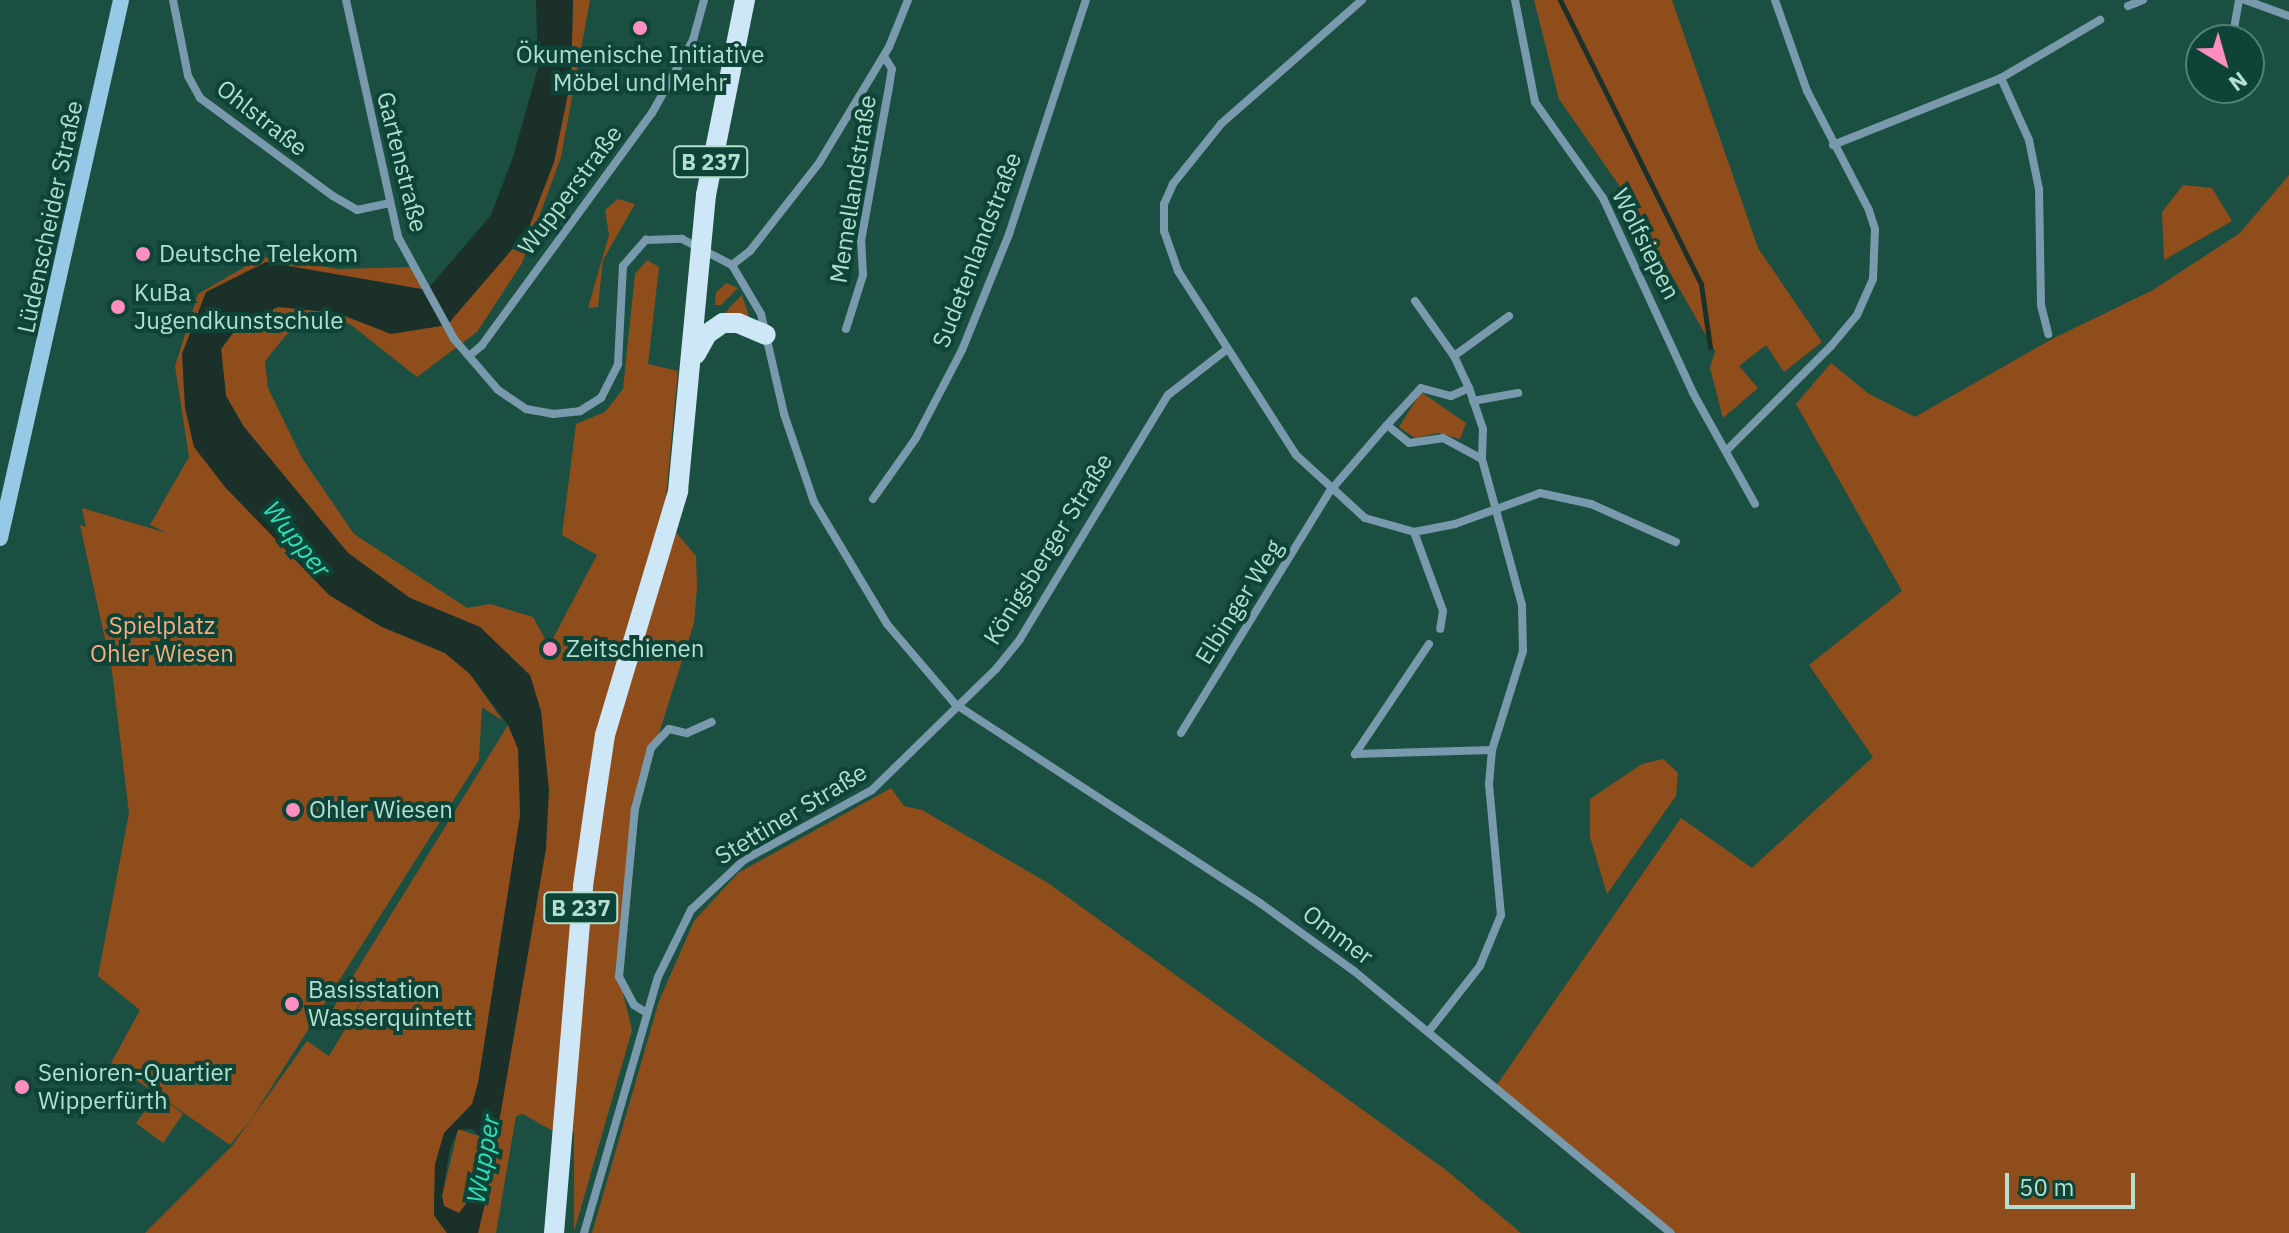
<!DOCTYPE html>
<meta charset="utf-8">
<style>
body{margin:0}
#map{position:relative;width:2289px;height:1233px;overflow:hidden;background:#1b4f41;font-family:"IBM Plex Sans",sans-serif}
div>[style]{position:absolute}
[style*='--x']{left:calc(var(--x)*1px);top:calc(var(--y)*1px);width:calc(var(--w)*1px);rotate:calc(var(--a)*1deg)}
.green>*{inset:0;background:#904d1c}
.water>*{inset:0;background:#1a3029}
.stream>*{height:5px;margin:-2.5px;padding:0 2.5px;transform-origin:2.5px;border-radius:2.5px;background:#1a3029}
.minor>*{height:8px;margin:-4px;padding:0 4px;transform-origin:4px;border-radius:4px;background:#799aac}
.secondary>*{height:16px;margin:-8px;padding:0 8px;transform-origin:8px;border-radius:8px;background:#95c9e6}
.primary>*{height:20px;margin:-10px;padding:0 10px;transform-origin:10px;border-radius:10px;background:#cee7f6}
.dots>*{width:22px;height:22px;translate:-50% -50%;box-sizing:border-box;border:4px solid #0e4437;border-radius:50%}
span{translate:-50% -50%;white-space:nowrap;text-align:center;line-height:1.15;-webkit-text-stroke:8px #0e4437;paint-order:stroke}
.shield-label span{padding:2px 6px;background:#0e4437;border:2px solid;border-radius:6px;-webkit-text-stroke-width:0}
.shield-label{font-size:22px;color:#b3dfd0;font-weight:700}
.poi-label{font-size:24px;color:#b3dfd0}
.left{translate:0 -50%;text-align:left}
.street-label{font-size:24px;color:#b3dfd0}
.park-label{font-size:24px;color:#faad7c}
.water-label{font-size:26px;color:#2ee0b8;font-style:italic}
.north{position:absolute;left:2185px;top:24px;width:80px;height:80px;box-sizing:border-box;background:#0e4437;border:2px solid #508274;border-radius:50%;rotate:143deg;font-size:22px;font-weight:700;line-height:32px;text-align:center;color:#b3dfd0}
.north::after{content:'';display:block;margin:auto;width:28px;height:36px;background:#fd8ebf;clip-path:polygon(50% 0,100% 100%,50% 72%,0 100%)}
.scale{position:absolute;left:2005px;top:1173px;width:130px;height:36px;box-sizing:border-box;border:4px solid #b3dfd0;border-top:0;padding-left:10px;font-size:24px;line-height:28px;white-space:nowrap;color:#b3dfd0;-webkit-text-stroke:6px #0e4437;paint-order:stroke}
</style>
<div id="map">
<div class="green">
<i style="clip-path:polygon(573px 0,590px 0,561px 157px,522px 263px,477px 332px,417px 377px,350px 324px,329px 322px,287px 334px,265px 361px,268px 388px,302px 458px,354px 534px,467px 608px,490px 604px,533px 617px,549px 646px,597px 555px,562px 535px,576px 424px,605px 412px,623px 389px,635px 274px,647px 260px,659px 267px,648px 364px,678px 371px,664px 518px,696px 556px,697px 588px,694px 623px,635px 809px,619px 977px,632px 1030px,574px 1232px,574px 1132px,551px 1130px,523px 1114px,516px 1116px,496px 1233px,478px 1233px,496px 1121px,461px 1130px,481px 1137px,469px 1200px,459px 1214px,444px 1206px,442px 1196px,458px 1130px,435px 1164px,434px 1215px,447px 1233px,145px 1233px,232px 1146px,307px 1041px,329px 1056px,381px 970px,348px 1022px,331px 1012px,508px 725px,511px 732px,480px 627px,410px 598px,348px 553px,244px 427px,226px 396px,221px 349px,244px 318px,279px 307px,337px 313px,391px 333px,447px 325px,527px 232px,554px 162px,571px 79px)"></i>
<i style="clip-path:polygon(1534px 0,1672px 0,1758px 248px,1822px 342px,1784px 372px,1766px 345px,1739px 366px,1758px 388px,1723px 418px,1710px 368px,1715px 351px,1625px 194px,1559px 99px)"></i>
<i style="clip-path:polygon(2289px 175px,2289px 1233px,1671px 1233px,1494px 1089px,1681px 818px,1752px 868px,1873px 757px,1809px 665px,1902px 591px,1796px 404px,1831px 363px,1869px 394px,1915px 417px,2052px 339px,2153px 290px,2240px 233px)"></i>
<i style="clip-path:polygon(2183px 185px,2212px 188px,2232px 221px,2164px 260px,2162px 212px)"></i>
<i style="clip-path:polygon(618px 199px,635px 204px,603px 260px,598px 307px,588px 308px,609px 235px,605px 210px)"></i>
<i style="clip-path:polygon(262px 257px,339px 269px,412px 267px,427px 290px,330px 274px,206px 292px,225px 487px,380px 626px,445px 653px,470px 674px,503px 721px,482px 707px,479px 760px,252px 1118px,230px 1145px,158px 1095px,183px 1114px,163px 1143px,136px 1123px,157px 1094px,111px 1063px,140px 1010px,98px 976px,129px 813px,112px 671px,80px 525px,86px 527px,82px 508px,167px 533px,150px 525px,189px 457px,175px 366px,198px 294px)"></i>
<i style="clip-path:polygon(726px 283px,738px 288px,721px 305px,715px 305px,716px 293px)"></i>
<i style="clip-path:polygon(742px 295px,749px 316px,725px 314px,730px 307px)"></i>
<i style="clip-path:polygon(1421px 392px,1466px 423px,1460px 439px,1438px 433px,1415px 438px,1399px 427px)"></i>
<i style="clip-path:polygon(1663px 759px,1678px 773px,1676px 796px,1607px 894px,1590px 837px,1590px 799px,1642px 764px)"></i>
<i style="clip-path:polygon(891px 788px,904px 806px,922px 810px,1048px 883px,1446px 1170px,1521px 1233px,592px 1233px,659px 1001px,694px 921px,738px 873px)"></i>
</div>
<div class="water">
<i style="clip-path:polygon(evenodd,536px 0,573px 0,571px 79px,554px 162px,527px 232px,447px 325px,391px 334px,337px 313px,279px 307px,244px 318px,221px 349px,226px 396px,244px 427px,348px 553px,410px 598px,480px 627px,530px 675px,541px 711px,549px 790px,546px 849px,485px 1204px,478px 1233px,447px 1233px,434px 1215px,435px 1164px,444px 1133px,472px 1104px,478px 1083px,520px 815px,518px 749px,508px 725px,470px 674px,445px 653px,380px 626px,329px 595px,225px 487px,194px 447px,185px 408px,182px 354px,206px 292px,266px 262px,427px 290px,491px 215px,513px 157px,538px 68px,536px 0,472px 1129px,481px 1137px,469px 1200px,459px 1213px,444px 1206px,442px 1196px,450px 1149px,458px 1130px,472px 1129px)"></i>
</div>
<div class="stream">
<i style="--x:1560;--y:0;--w:317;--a:63.6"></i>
<i style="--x:1701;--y:284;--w:64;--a:81.9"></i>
</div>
<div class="minor">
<i style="--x:173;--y:0;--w:77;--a:78.8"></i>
<i style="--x:188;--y:76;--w:25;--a:61"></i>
<i style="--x:200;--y:98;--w:165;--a:36.4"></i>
<i style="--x:333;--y:196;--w:28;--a:30"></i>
<i style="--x:357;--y:210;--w:33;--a:-12"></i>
<i style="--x:346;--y:0;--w:243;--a:77.6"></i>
<i style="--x:398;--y:237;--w:116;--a:61.2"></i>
<i style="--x:454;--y:339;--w:67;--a:49.2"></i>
<i style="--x:498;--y:390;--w:34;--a:34"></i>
<i style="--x:526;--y:409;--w:27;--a:10"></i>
<i style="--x:553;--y:414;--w:27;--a:-6"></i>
<i style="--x:580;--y:411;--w:25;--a:-32"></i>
<i style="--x:601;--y:398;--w:38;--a:-63"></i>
<i style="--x:618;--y:364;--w:98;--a:-87.1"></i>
<i style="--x:623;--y:266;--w:35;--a:-49"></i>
<i style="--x:646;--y:240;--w:36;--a:-2"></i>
<i style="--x:682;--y:239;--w:56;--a:27.5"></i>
<i style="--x:732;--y:265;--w:57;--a:59.4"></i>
<i style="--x:761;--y:314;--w:103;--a:77"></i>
<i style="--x:784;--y:414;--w:93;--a:71.2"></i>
<i style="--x:814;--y:502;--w:142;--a:59.1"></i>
<i style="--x:887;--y:624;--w:105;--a:49.6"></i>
<i style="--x:955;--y:704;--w:364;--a:33.1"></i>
<i style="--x:1260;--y:903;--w:116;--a:35.9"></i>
<i style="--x:1354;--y:971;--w:411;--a:39.6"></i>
<i style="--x:1362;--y:0;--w:188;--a:138.7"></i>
<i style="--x:1221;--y:124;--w:77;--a:128.7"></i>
<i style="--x:1173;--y:184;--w:22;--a:114"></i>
<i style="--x:1164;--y:204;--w:27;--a:90"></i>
<i style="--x:1164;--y:231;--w:42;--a:70.7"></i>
<i style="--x:1178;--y:271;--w:219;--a:57.3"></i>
<i style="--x:1296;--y:455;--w:93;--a:42.4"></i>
<i style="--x:1365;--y:518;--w:51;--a:15.9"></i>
<i style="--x:1414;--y:532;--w:42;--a:-11"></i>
<i style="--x:1455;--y:524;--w:90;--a:-20"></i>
<i style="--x:1540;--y:493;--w:52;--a:12.2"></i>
<i style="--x:1591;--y:504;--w:93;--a:24.1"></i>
<i style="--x:1515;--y:0;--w:104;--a:78.9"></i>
<i style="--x:1535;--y:102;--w:118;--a:54.7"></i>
<i style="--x:1603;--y:198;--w:215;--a:65.2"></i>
<i style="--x:1693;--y:393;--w:127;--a:60.8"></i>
<i style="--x:2245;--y:0;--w:47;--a:20"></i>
<i style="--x:2128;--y:6;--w:16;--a:-22"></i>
<i style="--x:2232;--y:40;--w:41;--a:-80.1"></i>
<i style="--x:2001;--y:78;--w:115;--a:-30.4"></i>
<i style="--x:1833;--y:145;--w:181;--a:-21.7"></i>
<i style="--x:2001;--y:78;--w:68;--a:65.7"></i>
<i style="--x:2029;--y:140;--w:50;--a:78.5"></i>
<i style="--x:2039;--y:189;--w:116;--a:89"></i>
<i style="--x:2041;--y:305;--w:30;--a:76"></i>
<i style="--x:732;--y:265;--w:23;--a:-38"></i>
<i style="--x:750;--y:251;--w:112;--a:-51.9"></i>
<i style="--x:819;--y:163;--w:135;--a:-58.9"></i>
<i style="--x:889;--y:47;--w:51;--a:-68"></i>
<i style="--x:1415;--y:301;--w:67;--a:54.7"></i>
<i style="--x:1454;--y:356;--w:35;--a:65"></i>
<i style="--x:1469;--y:388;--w:43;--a:71.1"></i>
<i style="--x:1483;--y:429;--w:30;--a:92"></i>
<i style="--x:846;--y:329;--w:57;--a:-72.5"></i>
<i style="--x:863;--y:275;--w:34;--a:-93"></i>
<i style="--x:861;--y:241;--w:157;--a:-79.7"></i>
<i style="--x:889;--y:87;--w:18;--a:-81"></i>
<i style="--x:892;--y:69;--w:15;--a:-122"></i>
<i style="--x:469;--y:356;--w:17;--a:-40"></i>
<i style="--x:482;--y:345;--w:288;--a:-53.8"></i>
<i style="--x:652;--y:113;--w:84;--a:-60.7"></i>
<i style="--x:693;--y:40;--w:41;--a:-74.6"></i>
<i style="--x:1454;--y:356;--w:68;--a:-36"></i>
<i style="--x:1473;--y:401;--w:46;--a:-10.1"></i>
<i style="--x:1387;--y:425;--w:50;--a:-47.4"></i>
<i style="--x:1421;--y:388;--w:31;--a:15"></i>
<i style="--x:1451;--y:396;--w:20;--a:-24"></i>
<i style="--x:1726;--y:451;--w:148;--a:-45"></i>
<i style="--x:1831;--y:346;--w:40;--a:-50"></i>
<i style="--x:1857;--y:315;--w:39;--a:-66"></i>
<i style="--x:1873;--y:279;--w:50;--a:-87.7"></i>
<i style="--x:1875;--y:229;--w:20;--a:-108"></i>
<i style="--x:1869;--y:210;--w:134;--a:-117.5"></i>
<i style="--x:1807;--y:91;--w:96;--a:-109.4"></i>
<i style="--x:873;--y:499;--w:75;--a:-54.8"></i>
<i style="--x:916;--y:438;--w:99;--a:-62.4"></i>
<i style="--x:962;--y:350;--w:125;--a:-67.9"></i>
<i style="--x:1009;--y:234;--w:246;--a:-71.8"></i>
<i style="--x:1414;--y:532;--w:84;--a:69.8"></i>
<i style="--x:1443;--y:611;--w:18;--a:99"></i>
<i style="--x:1429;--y:644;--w:133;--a:123.9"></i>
<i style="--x:1355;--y:754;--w:137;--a:-1.7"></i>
<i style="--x:1181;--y:733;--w:284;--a:-58.4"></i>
<i style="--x:1330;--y:491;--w:87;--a:-49.2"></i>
<i style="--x:1387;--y:425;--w:28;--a:39"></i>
<i style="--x:1409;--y:443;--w:34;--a:-8"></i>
<i style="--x:1443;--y:438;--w:44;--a:28.3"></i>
<i style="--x:1482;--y:459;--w:151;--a:74.7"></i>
<i style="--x:1522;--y:605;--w:46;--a:88.8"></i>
<i style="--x:1523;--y:651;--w:104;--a:107.4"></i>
<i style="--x:1492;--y:750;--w:34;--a:95"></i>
<i style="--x:1489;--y:784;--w:132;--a:84.8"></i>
<i style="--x:1501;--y:915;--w:55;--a:112.4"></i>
<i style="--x:1480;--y:966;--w:83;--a:128.1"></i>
<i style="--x:647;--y:1013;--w:15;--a:-148"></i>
<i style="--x:634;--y:1005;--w:32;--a:-118"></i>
<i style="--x:619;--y:977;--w:169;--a:-84.6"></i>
<i style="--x:635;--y:809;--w:63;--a:-75.3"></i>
<i style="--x:651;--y:748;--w:26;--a:-47"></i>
<i style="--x:669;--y:729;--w:18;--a:13"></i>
<i style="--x:687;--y:733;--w:27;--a:-24"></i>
<i style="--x:584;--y:1233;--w:266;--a:-73.9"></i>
<i style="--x:658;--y:977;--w:75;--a:-63.8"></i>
<i style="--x:691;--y:910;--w:73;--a:-43.3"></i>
<i style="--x:744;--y:860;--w:146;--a:-28.7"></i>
<i style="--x:872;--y:790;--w:173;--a:-44.3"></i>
<i style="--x:996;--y:669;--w:38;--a:-51"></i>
<i style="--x:1020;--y:639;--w:285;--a:-58.8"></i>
<i style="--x:1168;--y:395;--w:73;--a:-37.8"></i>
</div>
<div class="secondary">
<i style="--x:0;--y:538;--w:551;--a:-77.32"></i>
</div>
<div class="primary">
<i style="--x:696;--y:354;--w:23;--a:-61"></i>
<i style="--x:707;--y:334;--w:19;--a:-35"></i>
<i style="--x:723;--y:323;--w:15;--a:0"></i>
<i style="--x:738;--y:323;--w:30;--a:23"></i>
<i style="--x:554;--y:1233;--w:348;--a:-85.2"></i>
<i style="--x:583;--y:886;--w:99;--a:-81.9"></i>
<i style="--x:597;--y:788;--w:54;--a:-81.4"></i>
<i style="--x:605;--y:735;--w:255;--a:-73.3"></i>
<i style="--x:678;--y:491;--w:297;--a:-84.6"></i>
<i style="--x:706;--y:195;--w:199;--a:-78.7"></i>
</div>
<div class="dots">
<i style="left:640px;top:28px;background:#fd8ebf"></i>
<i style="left:143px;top:254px;background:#fd8ebf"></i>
<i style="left:118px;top:307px;background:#fd8ebf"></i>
<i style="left:550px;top:649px;background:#fd8ebf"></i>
<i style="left:293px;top:810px;background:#fd8ebf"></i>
<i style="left:292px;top:1004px;background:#fd8ebf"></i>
<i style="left:22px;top:1087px;background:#fd8ebf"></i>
</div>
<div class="shield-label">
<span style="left:711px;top:162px">B 237</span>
<span style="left:581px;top:908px">B 237</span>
</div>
<div class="poi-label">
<span style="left:640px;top:69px">Ökumenische Initiative<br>Möbel und Mehr</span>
<span class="left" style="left:159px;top:254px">Deutsche Telekom</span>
<span class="left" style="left:134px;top:307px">KuBa<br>Jugendkunstschule</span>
<span class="left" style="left:566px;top:649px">Zeitschienen</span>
<span class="left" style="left:309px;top:810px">Ohler Wiesen</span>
<span class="left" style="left:308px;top:1004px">Basisstation<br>Wasserquintett</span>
<span class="left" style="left:38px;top:1087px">Senioren-Quartier<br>Wipperfürth</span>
</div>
<div class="street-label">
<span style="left:262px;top:118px;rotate:38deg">Ohlstraße</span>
<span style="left:402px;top:162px;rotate:76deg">Gartenstraße</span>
<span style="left:853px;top:189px;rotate:-81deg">Memellandstraße</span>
<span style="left:570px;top:190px;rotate:-53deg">Wupperstraße</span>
<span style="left:50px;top:217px;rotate:-78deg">Lüdenscheider Straße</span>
<span style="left:1646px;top:244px;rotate:63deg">Wolfsiepen</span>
<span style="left:977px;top:250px;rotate:-69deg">Sudetenlandstraße</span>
<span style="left:1048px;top:549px;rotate:-58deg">Königsberger Straße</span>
<span style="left:1239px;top:602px;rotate:-58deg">Elbinger Weg</span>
<span style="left:791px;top:814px;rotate:-31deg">Stettiner Straße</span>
<span style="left:1338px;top:935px;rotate:37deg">Ommer</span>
</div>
<div class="park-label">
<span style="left:162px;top:640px">Spielplatz<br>Ohler Wiesen</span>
</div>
<div class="water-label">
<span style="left:297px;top:539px;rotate:51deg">Wupper</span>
<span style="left:483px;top:1159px;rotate:-80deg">Wupper</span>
</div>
<div class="north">N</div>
<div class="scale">50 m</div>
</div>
